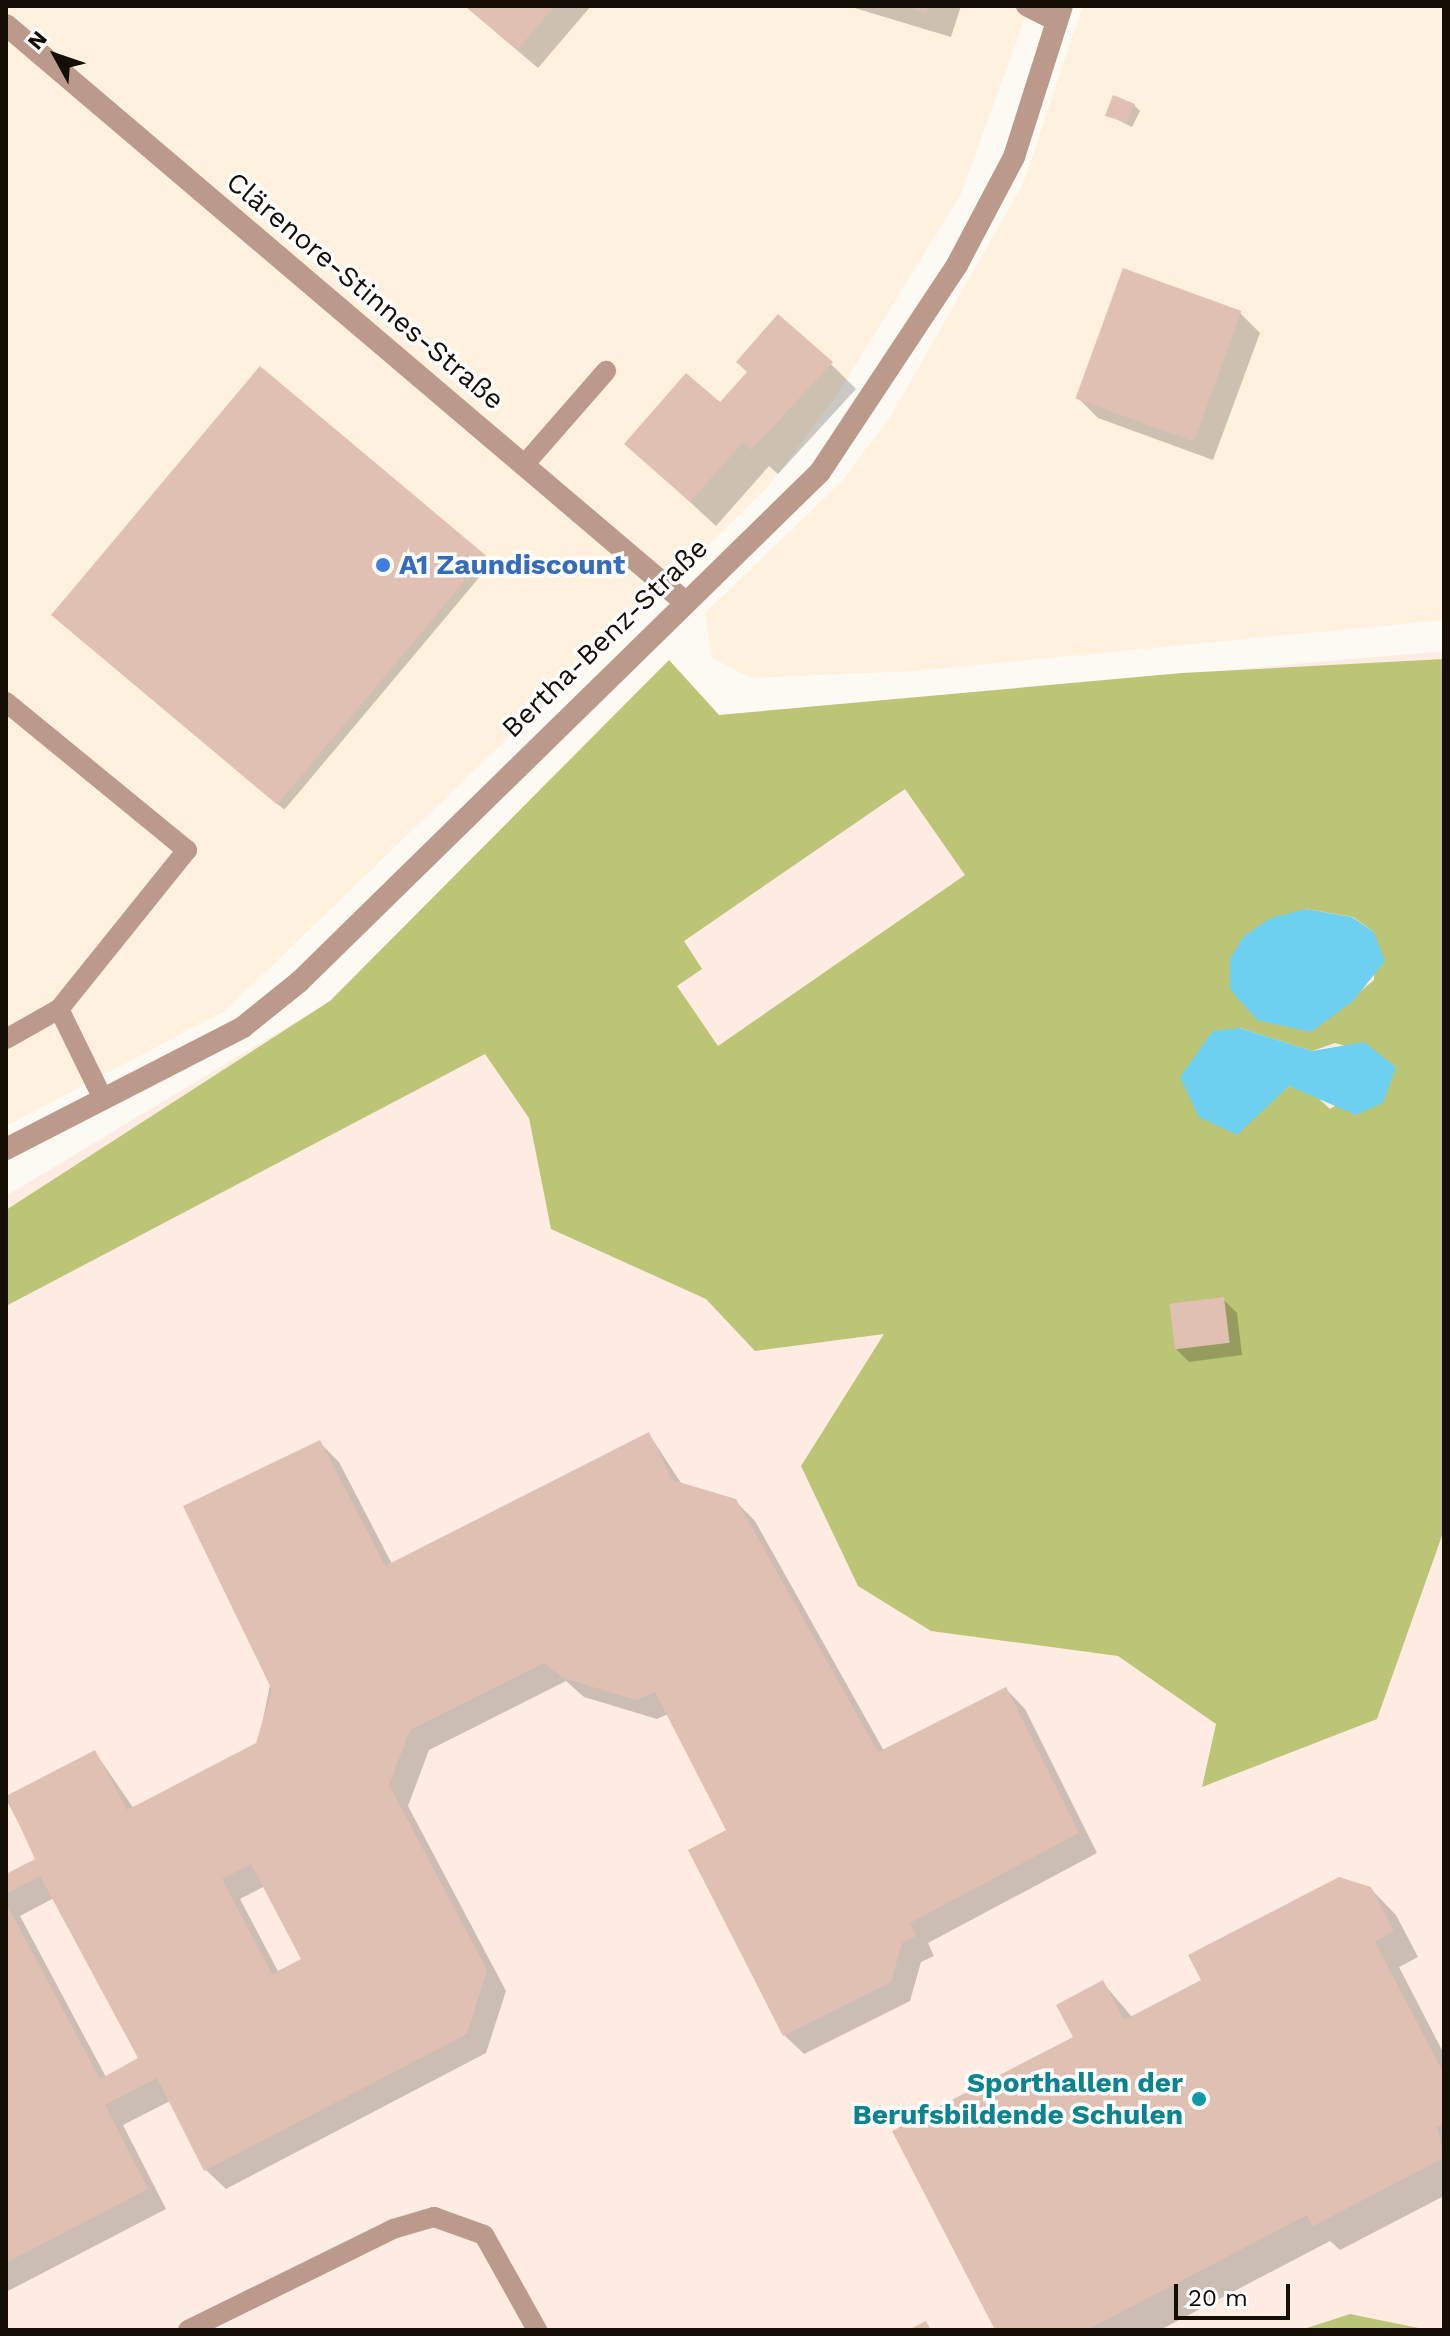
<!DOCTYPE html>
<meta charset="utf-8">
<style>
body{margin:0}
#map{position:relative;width:1450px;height:2336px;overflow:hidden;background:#fdfaf4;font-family:"Work Sans",sans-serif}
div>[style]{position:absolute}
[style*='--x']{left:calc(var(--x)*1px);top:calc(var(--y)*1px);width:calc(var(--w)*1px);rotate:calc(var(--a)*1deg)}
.built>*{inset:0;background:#fff1dd}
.education>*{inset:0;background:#feece2}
.forest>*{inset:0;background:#bcc475}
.water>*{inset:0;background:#6dd0f0}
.shadow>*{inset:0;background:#0003;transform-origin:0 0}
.building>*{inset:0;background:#e0c0b3;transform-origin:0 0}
.service>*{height:20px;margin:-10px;padding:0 10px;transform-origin:10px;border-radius:10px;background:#bc9a8b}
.minor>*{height:22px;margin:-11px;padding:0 11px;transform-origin:11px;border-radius:11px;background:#bc9a8b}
.dots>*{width:22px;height:22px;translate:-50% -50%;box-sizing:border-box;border:4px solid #fff;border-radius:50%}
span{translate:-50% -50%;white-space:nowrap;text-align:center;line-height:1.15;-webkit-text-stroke:7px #fff;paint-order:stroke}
.street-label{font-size:28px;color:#140e05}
.shop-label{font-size:28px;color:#366cbe;font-weight:700}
.left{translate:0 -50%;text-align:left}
.culture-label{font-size:28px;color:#0d838f;font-weight:700}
.right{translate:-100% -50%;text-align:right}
.frame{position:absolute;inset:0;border:8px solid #140e05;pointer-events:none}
.north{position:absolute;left:16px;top:16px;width:80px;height:80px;-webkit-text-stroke:6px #fff;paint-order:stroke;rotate:310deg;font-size:22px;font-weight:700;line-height:32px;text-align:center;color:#140e05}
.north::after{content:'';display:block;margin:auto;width:28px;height:36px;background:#140e05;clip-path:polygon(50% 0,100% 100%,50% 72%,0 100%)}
.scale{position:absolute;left:1174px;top:2284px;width:116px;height:36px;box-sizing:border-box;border:4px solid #140e05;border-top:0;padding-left:10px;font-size:24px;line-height:28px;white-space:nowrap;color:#140e05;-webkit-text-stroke:6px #fff;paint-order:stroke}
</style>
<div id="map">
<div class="built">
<i style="clip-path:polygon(6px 6px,1029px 6px,961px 194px,835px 398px,768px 487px,225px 1011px,6px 1126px)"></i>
<i style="clip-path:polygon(1083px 6px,1444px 6px,1444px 620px,915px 671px,751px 678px,712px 658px,705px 613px,842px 481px,892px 414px,1023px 184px)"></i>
</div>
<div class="education">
<i style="clip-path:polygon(1444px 651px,1444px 2330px,6px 2330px,6px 1196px,330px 1001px,669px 660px,719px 715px)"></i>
</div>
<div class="forest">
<i style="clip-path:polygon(evenodd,1444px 659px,1444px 1530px,1377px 1719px,1202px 1787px,1216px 1724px,1118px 1656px,931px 1631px,858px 1586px,801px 1466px,884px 1334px,755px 1351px,706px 1299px,551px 1229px,529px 1118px,485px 1054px,6px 1306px,6px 1210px,330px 1001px,669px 660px,719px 715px,1182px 673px,1444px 659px,905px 789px,965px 875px,718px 1046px,677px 986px,702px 969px,684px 941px,905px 789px,1444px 659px,1306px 909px,1353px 917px,1374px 932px,1374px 980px,1311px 1032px,1306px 909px,1444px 659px,1240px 1028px,1312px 1051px,1335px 1043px,1379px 1055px,1396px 1067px,1330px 1109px,1313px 1093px,1289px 1086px,1236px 1135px,1240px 1028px)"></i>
<i style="clip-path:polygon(1350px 2314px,1428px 2330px,1301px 2330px)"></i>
</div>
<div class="water">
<i style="clip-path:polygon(1306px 909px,1352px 917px,1374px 932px,1385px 961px,1353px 1001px,1311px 1032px,1257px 1020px,1230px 989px,1230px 959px,1244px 936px,1271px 918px)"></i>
<i style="clip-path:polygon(1240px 1028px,1312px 1051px,1364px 1042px,1396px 1067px,1383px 1103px,1356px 1115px,1289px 1086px,1237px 1135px,1199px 1117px,1180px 1077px,1213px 1031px)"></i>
</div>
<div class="shadow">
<i style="clip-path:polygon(465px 6px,591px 6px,538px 68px)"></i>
<i style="clip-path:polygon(848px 6px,961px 6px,951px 37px)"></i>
<i style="clip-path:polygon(1134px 105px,1140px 111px,1132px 127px,1108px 115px)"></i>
<i style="clip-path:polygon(1240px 313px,1260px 333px,1213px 460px,1098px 418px,1078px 398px)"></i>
<i style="clip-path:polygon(831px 364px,856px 389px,778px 474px,769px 466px,716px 526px,626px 443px)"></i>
<i style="left:260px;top:369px;width:302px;height:322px;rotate:40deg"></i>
<i style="clip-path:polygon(1224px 1300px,1237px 1313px,1242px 1355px,1189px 1362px,1176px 1349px)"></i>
<i style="clip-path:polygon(evenodd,649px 1434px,683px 1486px,735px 1501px,755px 1521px,884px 1751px,1006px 1689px,1025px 1709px,1097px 1853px,928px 1943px,934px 1956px,921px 1962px,910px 2001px,804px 2054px,784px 2035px,728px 1831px,668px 1714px,657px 1719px,584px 1697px,566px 1681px,429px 1750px,408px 1806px,506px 1991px,486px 2053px,226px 2189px,206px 2170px,170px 2101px,123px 2125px,166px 2209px,6px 2292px,6px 1876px,38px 1860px,6px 1799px,95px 1752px,134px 1809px,258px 1744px,319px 1442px,339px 1462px,392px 1564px,649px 1434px,265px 1886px,304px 1960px,279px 1973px,240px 1899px,265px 1886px,649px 1434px,54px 1898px,140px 2059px,106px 2077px,20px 1916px,54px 1898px)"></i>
<i style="clip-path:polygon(1370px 1888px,1396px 1915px,1418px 1957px,1399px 1967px,1444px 2054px,1444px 2196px,1340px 2250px,1330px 2241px,1160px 2330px,997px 2330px,1076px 2038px,1103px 1983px,1133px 2018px)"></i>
</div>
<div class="building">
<i style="clip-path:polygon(465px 6px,555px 6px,517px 50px)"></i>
<i style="clip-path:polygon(905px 6px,928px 6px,926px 13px)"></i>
<i style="clip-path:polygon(1113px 95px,1135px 104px,1126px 122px,1105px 116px)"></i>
<i style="left:1123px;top:268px;width:126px;height:139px;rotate:20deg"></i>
<i style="clip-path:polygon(778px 314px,833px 362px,751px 450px,743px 442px,690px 502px,624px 444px,686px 373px,720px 402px,747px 372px,736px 362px)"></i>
<i style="left:260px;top:366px;width:295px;height:325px;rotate:40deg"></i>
<i style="left:1224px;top:1297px;width:46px;height:55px;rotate:83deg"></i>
<i style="clip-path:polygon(evenodd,649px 1432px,672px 1480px,736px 1499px,878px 1752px,1006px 1687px,1079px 1833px,910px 1923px,916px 1936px,902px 1943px,891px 1982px,783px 2036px,688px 1850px,726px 1830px,655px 1692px,636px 1700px,563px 1678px,544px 1663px,410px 1730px,389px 1785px,487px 1970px,467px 2034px,204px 2171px,157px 2078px,105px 2105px,148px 2189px,6px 2263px,6px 1903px,100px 2079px,138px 2058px,40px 1876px,6px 1894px,6px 1874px,35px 1859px,6px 1796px,95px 1750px,127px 1810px,256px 1743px,272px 1690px,183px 1506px,320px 1440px,385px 1566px,649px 1432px,251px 1864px,301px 1959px,272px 1974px,222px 1879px,251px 1864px)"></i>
<i style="clip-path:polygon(1339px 1877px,1371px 1887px,1394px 1931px,1375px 1942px,1444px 2074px,1444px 2124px,1437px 2127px,1444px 2158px,1313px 2226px,1307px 2215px,1087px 2330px,995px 2330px,892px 2131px,1073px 2037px,1056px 2005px,1103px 1980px,1124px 2020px,1201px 1980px,1188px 1955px)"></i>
<i style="clip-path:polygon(926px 2321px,931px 2330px,908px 2330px)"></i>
</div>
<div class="service">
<i style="--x:1026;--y:6;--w:35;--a:27"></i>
<i style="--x:524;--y:465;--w:125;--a:-48.9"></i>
<i style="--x:6;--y:702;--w:234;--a:39.3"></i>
<i style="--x:187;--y:850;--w:204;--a:128.8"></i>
<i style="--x:6;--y:1039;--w:61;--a:-29.5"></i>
<i style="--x:59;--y:1009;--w:100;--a:63.9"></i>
<i style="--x:188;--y:2330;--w:229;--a:-26.2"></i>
<i style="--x:393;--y:2229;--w:43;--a:-16.3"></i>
<i style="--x:434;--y:2217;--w:53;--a:19.8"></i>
<i style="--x:484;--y:2235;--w:109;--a:60.8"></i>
</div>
<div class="minor">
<i style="--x:6;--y:25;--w:891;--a:40.36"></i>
<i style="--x:6;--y:1149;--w:267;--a:-27.2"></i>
<i style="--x:243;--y:1027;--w:72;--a:-38.8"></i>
<i style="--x:299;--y:982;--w:729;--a:-44.39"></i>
<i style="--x:820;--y:472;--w:248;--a:-56.5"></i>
<i style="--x:957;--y:265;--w:122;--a:-62.2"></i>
<i style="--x:1014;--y:157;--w:158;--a:-72.4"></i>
</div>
<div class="dots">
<i style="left:383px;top:565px;background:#3f7fe0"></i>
<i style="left:1199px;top:2099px;background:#0f9aa8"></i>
</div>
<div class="street-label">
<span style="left:365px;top:291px;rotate:40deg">Clärenore-Stinnes-Straße</span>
<span style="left:605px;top:638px;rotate:-44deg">Bertha-Benz-Straße</span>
</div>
<div class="shop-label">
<span class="left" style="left:399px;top:565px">A1 Zaundiscount</span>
</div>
<div class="culture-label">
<span class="right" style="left:1183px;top:2099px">Sporthallen der<br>Berufsbildende Schulen</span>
</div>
<div class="frame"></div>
<div class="north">N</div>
<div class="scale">20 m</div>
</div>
